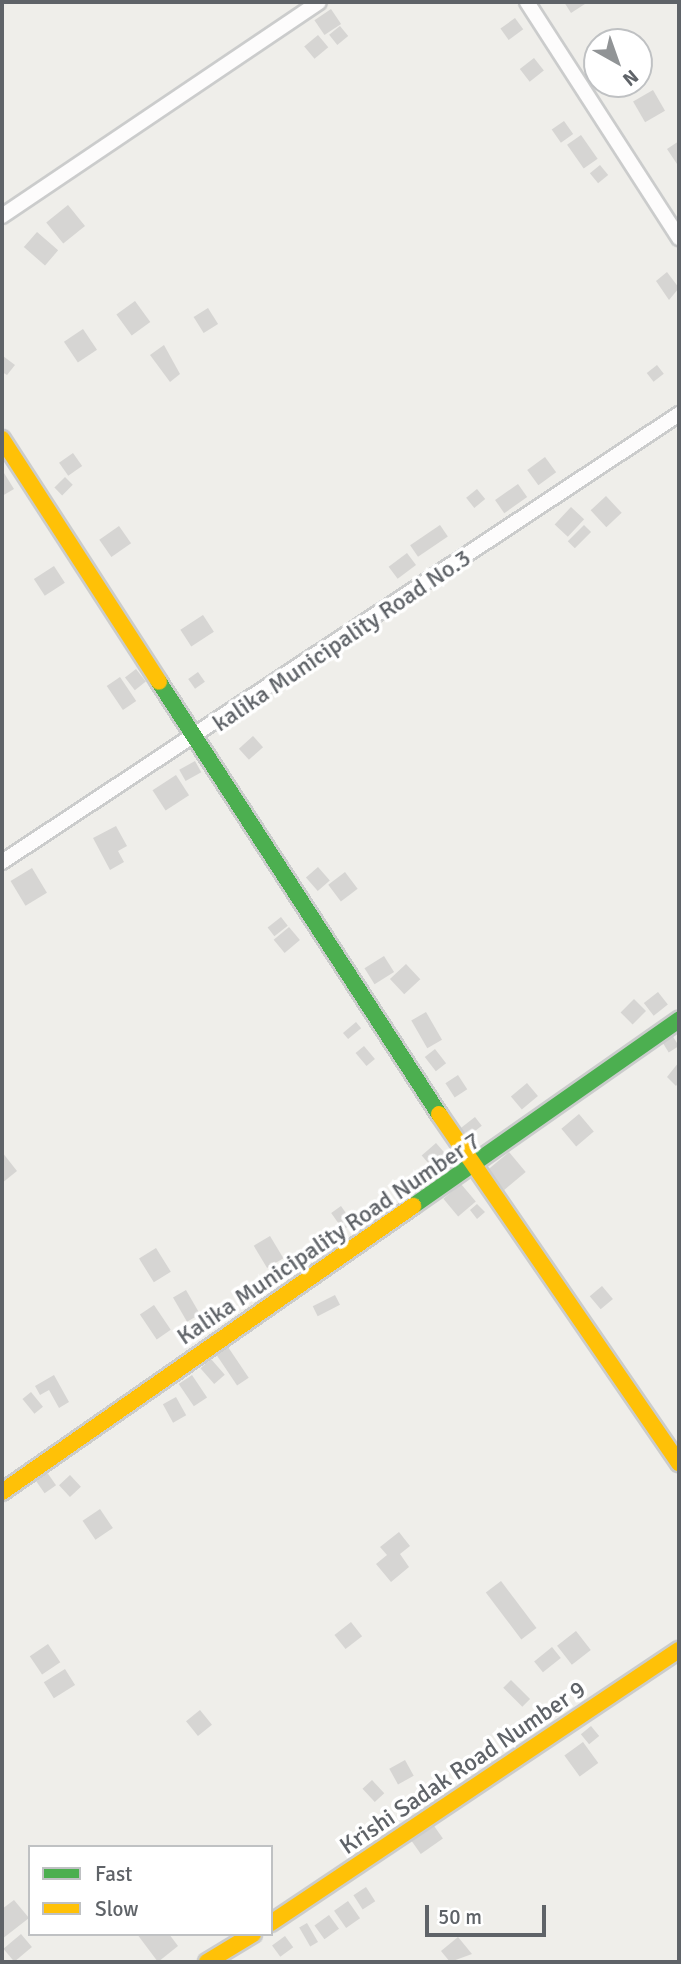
<!DOCTYPE html>
<style>
body{margin:0}
#map{position:relative;width:681px;height:1964px;overflow:hidden;background:#efeeea;font-family:Signika,sans-serif}
div>[style]{position:absolute}
[style*='--x']{left:calc(var(--x)*1px);top:calc(var(--y)*1px);width:calc(var(--w)*1px);rotate:calc(var(--a)*1deg)}
.building>*{inset:0;background:#d6d5d3;transform-origin:0 0}
.roads{filter:drop-shadow(2px 0 #cbcccc) drop-shadow(-2px 0 #cbcccc) drop-shadow(0 2px #cbcccc) drop-shadow(0 -2px #cbcccc)}
.street>*{height:14px;margin:-7px;padding:0 7px;transform-origin:7px;border-radius:7px;background:#fdfcfc}
.fast>*{height:16px;margin:-8px;padding:0 8px;transform-origin:8px;border-radius:8px;background:#4caf50}
.slow>*{height:16px;margin:-8px;padding:0 8px;transform-origin:8px;border-radius:8px;background:#ffc107}
span{translate:-50% -50%;white-space:nowrap;text-align:center;line-height:1.15;-webkit-text-stroke:7px #fff;paint-order:stroke}
.street-label{font-size:24px;color:#5f6368}
.frame{position:absolute;inset:0;border:4px solid #5f6368;pointer-events:none}
.legend{position:absolute;left:28px;top:1845px;width:245px;height:91px;box-sizing:border-box;background:#fff;border:2px solid #bfc1c3;margin:0;padding:9px 12px;list-style:none;font-size:21px;color:#5f6368}
.legend li{display:flex;align-items:center;gap:14px;height:35px}
.legend b{width:35px;border:2px solid #bfc1c3}
.north{position:absolute;left:583px;top:28px;width:70px;height:70px;box-sizing:border-box;background:#fff;border:2px solid #bfc1c3;border-radius:50%;rotate:140deg;font-size:19px;font-weight:700;line-height:28px;text-align:center;color:#5f6368}
.north::after{content:'';display:block;margin:auto;width:24px;height:32px;background:#919496;clip-path:polygon(50% 0,100% 100%,50% 72%,0 100%)}
.scale{position:absolute;left:425px;top:1905px;width:121px;height:32px;box-sizing:border-box;border:4px solid #5f6368;border-top:0;padding-left:9px;font-size:21px;line-height:24px;white-space:nowrap;color:#5f6368;-webkit-text-stroke:5px #fff;paint-order:stroke}
</style>
<div id="map">
<div class="building">
<i style="clip-path:polygon(564px 2px,588px 2px,571px 13px)"></i>
<i style="left:331px;top:9px;width:18px;height:20px;rotate:56deg"></i>
<i style="left:515px;top:18px;width:14px;height:18px;rotate:54deg"></i>
<i style="left:340px;top:26px;width:13px;height:14px;rotate:51deg"></i>
<i style="left:318px;top:35px;width:16px;height:18px;rotate:50deg"></i>
<i style="clip-path:polygon(645px 54px,652px 67px,642px 72px,639px 58px)"></i>
<i style="left:534px;top:58px;width:16px;height:18px;rotate:52deg"></i>
<i style="left:653px;top:90px;width:24px;height:23px;rotate:60deg"></i>
<i style="left:564px;top:121px;width:16px;height:15px;rotate:55deg"></i>
<i style="left:581px;top:135px;width:29px;height:17px;rotate:55deg"></i>
<i style="clip-path:polygon(679px 141px,679px 167px,667px 149px)"></i>
<i style="left:600px;top:165px;width:13px;height:13px;rotate:51deg"></i>
<i style="left:68px;top:205px;width:27px;height:28px;rotate:51deg"></i>
<i style="left:37px;top:232px;width:28px;height:20px;rotate:41deg"></i>
<i style="clip-path:polygon(667px 272px,679px 288px,669px 300px,656px 281px)"></i>
<i style="left:135px;top:301px;width:26px;height:23px;rotate:54deg"></i>
<i style="left:208px;top:308px;width:19px;height:17px;rotate:58deg"></i>
<i style="left:83px;top:329px;width:25px;height:23px;rotate:56deg"></i>
<i style="clip-path:polygon(164px 345px,180px 374px,170px 382px,150px 355px)"></i>
<i style="clip-path:polygon(3px 356px,15px 365px,7px 375px,2px 372px)"></i>
<i style="left:657px;top:365px;width:11px;height:13px;rotate:52deg"></i>
<i style="left:73px;top:453px;width:16px;height:17px;rotate:55deg"></i>
<i style="left:545px;top:457px;width:19px;height:22px;rotate:54deg"></i>
<i style="clip-path:polygon(4px 473px,14px 489px,2px 496px,2px 475px)"></i>
<i style="left:65px;top:477px;width:11px;height:15px;rotate:45deg"></i>
<i style="left:518px;top:484px;width:16px;height:28px;rotate:55deg"></i>
<i style="left:477px;top:489px;width:13px;height:14px;rotate:51deg"></i>
<i style="left:606px;top:496px;width:23px;height:21px;rotate:47deg"></i>
<i style="left:571px;top:507px;width:18px;height:24px;rotate:43deg"></i>
<i style="left:440px;top:525px;width:14px;height:36px;rotate:56deg"></i>
<i style="left:584px;top:525px;width:10px;height:23px;rotate:45deg"></i>
<i style="left:119px;top:526px;width:21px;height:24px;rotate:55deg"></i>
<i style="left:407px;top:553px;width:15px;height:23px;rotate:53deg"></i>
<i style="left:54px;top:566px;width:20px;height:24px;rotate:57deg"></i>
<i style="left:203px;top:615px;width:20px;height:27px;rotate:57deg"></i>
<i style="left:136px;top:669px;width:16px;height:14px;rotate:52deg"></i>
<i style="left:198px;top:672px;width:12px;height:12px;rotate:55deg"></i>
<i style="left:120px;top:677px;width:29px;height:16px;rotate:56deg"></i>
<i style="left:253px;top:736px;width:15px;height:19px;rotate:48deg"></i>
<i style="left:195px;top:761px;width:13px;height:18px;rotate:61deg"></i>
<i style="left:176px;top:775px;width:24px;height:28px;rotate:57deg"></i>
<i style="clip-path:polygon(116px 826px,127px 846px,118px 851px,124px 862px,110px 870px,93px 838px)"></i>
<i style="left:318px;top:867px;width:18px;height:16px;rotate:49deg"></i>
<i style="left:32px;top:868px;width:29px;height:25px;rotate:59deg"></i>
<i style="left:345px;top:872px;width:21px;height:21px;rotate:53deg"></i>
<i style="left:281px;top:917px;width:11px;height:17px;rotate:52deg"></i>
<i style="left:289px;top:927px;width:17px;height:20px;rotate:50deg"></i>
<i style="left:384px;top:956px;width:19px;height:23px;rotate:58deg"></i>
<i style="left:406px;top:964px;width:21px;height:22px;rotate:47deg"></i>
<i style="left:658px;top:992px;width:16px;height:18px;rotate:52deg"></i>
<i style="left:634px;top:999px;width:17px;height:19px;rotate:45deg"></i>
<i style="left:426px;top:1012px;width:32px;height:17px;rotate:60deg"></i>
<i style="left:356px;top:1022px;width:8px;height:17px;rotate:50deg"></i>
<i style="left:672px;top:1035px;width:13px;height:12px;rotate:58deg"></i>
<i style="left:364px;top:1046px;width:17px;height:11px;rotate:50deg"></i>
<i style="left:435px;top:1049px;width:18px;height:13px;rotate:52deg"></i>
<i style="clip-path:polygon(679px 1062px,679px 1082px,676px 1086px,667px 1077px)"></i>
<i style="left:458px;top:1075px;width:17px;height:15px;rotate:57deg"></i>
<i style="left:527px;top:1083px;width:17px;height:21px;rotate:50deg"></i>
<i style="left:579px;top:1114px;width:23px;height:23px;rotate:50deg"></i>
<i style="left:475px;top:1117px;width:11px;height:18px;rotate:52deg"></i>
<i style="left:436px;top:1143px;width:18px;height:19px;rotate:49deg"></i>
<i style="clip-path:polygon(2px 1152px,17px 1171px,2px 1183px)"></i>
<i style="left:509px;top:1152px;width:26px;height:28px;rotate:50deg"></i>
<i style="left:461px;top:1184px;width:23px;height:23px;rotate:50deg"></i>
<i style="clip-path:polygon(477px 1204px,485px 1212px,477px 1219px,470px 1210px)"></i>
<i style="left:341px;top:1206px;width:21px;height:12px;rotate:55deg"></i>
<i style="left:270px;top:1236px;width:26px;height:19px;rotate:59deg"></i>
<i style="left:156px;top:1248px;width:28px;height:20px;rotate:58deg"></i>
<i style="left:602px;top:1286px;width:17px;height:16px;rotate:50deg"></i>
<i style="left:186px;top:1290px;width:28px;height:15px;rotate:60deg"></i>
<i style="left:335px;top:1295px;width:11px;height:25px;rotate:63deg"></i>
<i style="left:154px;top:1305px;width:30px;height:17px;rotate:56deg"></i>
<i style="left:228px;top:1347px;width:37px;height:14px;rotate:56deg"></i>
<i style="left:211px;top:1359px;width:21px;height:14px;rotate:49deg"></i>
<i style="clip-path:polygon(54px 1375px,69px 1402px,59px 1408px,49px 1390px,40px 1395px,35px 1386px)"></i>
<i style="left:192px;top:1375px;width:27px;height:16px;rotate:56deg"></i>
<i style="left:31px;top:1392px;width:19px;height:11px;rotate:51deg"></i>
<i style="left:176px;top:1397px;width:21px;height:15px;rotate:61deg"></i>
<i style="left:44px;top:1468px;width:21px;height:14px;rotate:55deg"></i>
<i style="left:70px;top:1475px;width:16px;height:15px;rotate:47deg"></i>
<i style="left:100px;top:1509px;width:23px;height:21px;rotate:56deg"></i>
<i style="clip-path:polygon(399px 1532px,410px 1546px,400px 1554px,409px 1567px,391px 1582px,376px 1564px,387px 1555px,380px 1547px)"></i>
<i style="left:501px;top:1581px;width:59px;height:19px;rotate:53deg"></i>
<i style="left:351px;top:1622px;width:18px;height:21px;rotate:52deg"></i>
<i style="left:576px;top:1631px;width:24px;height:24px;rotate:52deg"></i>
<i style="left:48px;top:1644px;width:22px;height:22px;rotate:56deg"></i>
<i style="left:552px;top:1647px;width:14px;height:23px;rotate:51deg"></i>
<i style="left:65px;top:1669px;width:19px;height:25px;rotate:58deg"></i>
<i style="left:511px;top:1680px;width:27px;height:11px;rotate:45deg"></i>
<i style="left:200px;top:1710px;width:19px;height:18px;rotate:51deg"></i>
<i style="left:591px;top:1726px;width:13px;height:13px;rotate:51deg"></i>
<i style="left:583px;top:1742px;width:26px;height:23px;rotate:54deg"></i>
<i style="left:405px;top:1760px;width:18px;height:18px;rotate:61deg"></i>
<i style="left:372px;top:1780px;width:18px;height:13px;rotate:47deg"></i>
<i style="left:432px;top:1823px;width:19px;height:27px;rotate:55deg"></i>
<i style="left:366px;top:1887px;width:17px;height:15px;rotate:57deg"></i>
<i style="clip-path:polygon(14px 1900px,29px 1918px,2px 1939px,2px 1909px)"></i>
<i style="left:348px;top:1901px;width:21px;height:17px;rotate:55deg"></i>
<i style="left:329px;top:1915px;width:17px;height:18px;rotate:54deg"></i>
<i style="left:307px;top:1923px;width:22px;height:9px;rotate:60deg"></i>
<i style="left:21px;top:1934px;width:17px;height:23px;rotate:50deg"></i>
<i style="clip-path:polygon(137px 1934px,169px 1934px,178px 1946px,158px 1962px)"></i>
<i style="left:285px;top:1936px;width:14px;height:16px;rotate:54deg"></i>
<i style="clip-path:polygon(458px 1937px,472px 1954px,450px 1962px,441px 1951px)"></i>
</div>
<div class="roads">
<div class="street">
<i style="--x:527;--y:2;--w:281;--a:57.2"></i>
<i style="--x:2;--y:216;--w:382;--a:-34"></i>
<i style="--x:2;--y:862;--w:812;--a:-33.49"></i>
</div>
<div class="fast">
<i style="--x:159;--y:682;--w:515;--a:57.05"></i>
<i style="--x:413;--y:1206;--w:325;--a:-35"></i>
</div>
<div class="slow">
<i style="--x:2;--y:439;--w:289;--a:57.1"></i>
<i style="--x:439;--y:1114;--w:424;--a:55.5"></i>
<i style="--x:2;--y:1492;--w:501;--a:-34.83"></i>
<i style="--x:271;--y:1923;--w:491;--a:-33.8"></i>
<i style="--x:207;--y:1962;--w:54;--a:-31.3"></i>
</div>
</div>
<div class="street-label">
<span style="left:342px;top:641px;rotate:-34deg">kalika Municipality Road No.3</span>
<span style="left:329px;top:1239px;rotate:-34deg">Kalika Municipality Road Number 7</span>
<span style="left:463px;top:1768px;rotate:-34deg">Krishi Sadak Road Number 9</span>
</div>
<div class="frame"></div>
<ul class="legend">
<li><b style="height:9px;background:#4caf50"></b>Fast</li>
<li><b style="height:9px;background:#ffc107"></b>Slow</li>
</ul>
<div class="north">N</div>
<div class="scale">50 m</div>
</div>
